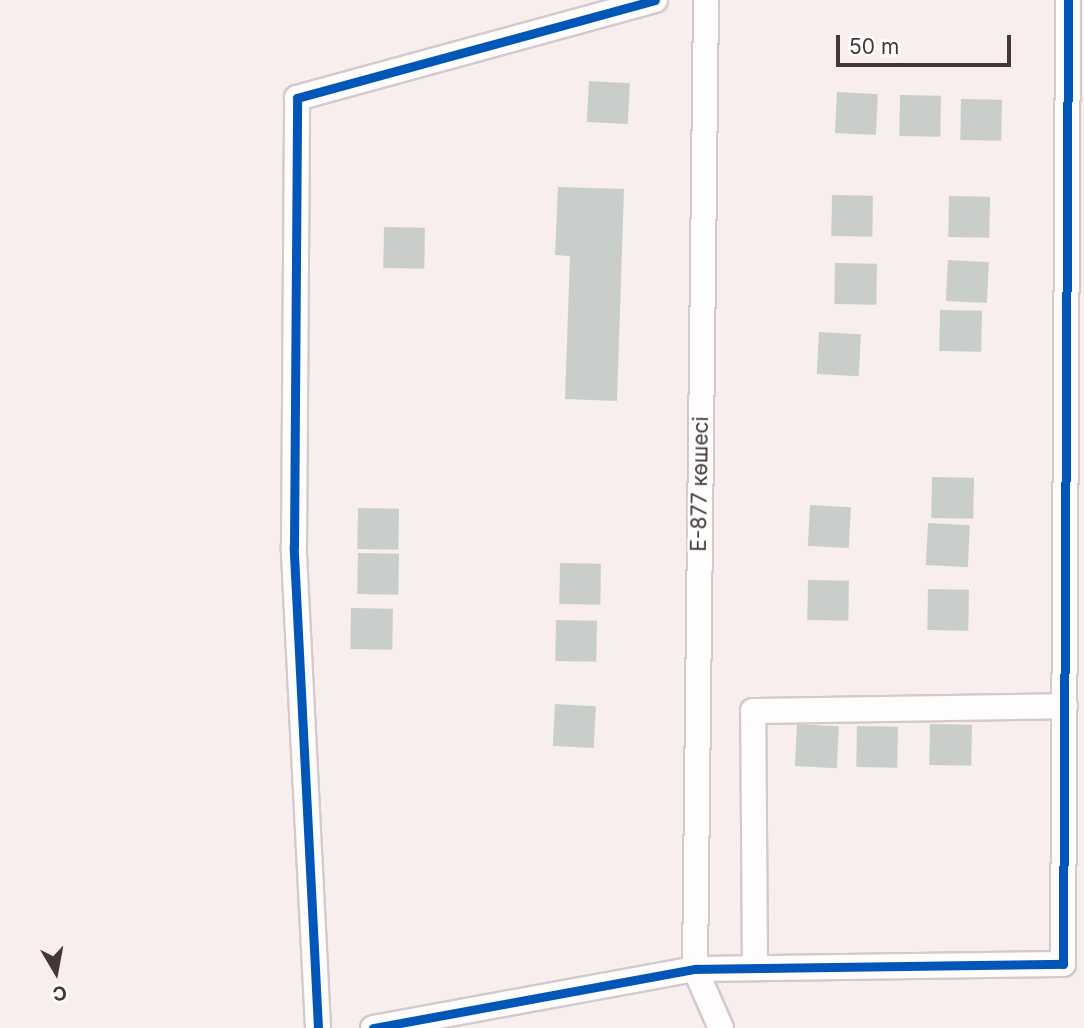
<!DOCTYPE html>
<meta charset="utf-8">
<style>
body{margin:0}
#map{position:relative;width:1084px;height:1028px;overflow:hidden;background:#f8eeee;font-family:Inter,sans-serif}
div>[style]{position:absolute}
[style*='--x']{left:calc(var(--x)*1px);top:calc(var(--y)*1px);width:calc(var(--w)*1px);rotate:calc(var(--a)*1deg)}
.building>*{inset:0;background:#cacecb;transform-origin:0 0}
.roads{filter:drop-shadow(2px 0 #d6c9c9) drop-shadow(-2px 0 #d6c9c9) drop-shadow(0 2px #d6c9c9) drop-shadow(0 -2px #d6c9c9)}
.minor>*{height:24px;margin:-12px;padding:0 12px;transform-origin:12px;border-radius:12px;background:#fefcfc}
.cycleway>*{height:9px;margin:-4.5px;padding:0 4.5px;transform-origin:4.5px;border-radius:4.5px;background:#0057b8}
span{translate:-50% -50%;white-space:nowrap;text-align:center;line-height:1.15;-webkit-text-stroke:5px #fff;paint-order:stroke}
.street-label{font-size:21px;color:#473637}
.north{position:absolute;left:21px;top:937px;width:70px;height:70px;-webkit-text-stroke:5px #fff;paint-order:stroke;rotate:170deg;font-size:19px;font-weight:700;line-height:28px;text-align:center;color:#473637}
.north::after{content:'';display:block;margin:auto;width:24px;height:32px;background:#473637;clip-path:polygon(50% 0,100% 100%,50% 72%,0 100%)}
.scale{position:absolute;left:836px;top:35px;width:175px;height:32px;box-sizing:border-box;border:4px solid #473637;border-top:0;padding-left:9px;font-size:21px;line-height:24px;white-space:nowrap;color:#473637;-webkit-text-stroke:5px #fff;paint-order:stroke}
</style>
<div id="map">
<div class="building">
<i style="left:589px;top:81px;width:41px;height:41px;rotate:3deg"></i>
<i style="left:837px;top:92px;width:41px;height:41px;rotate:3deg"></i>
<i style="left:900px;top:95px;width:41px;height:41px;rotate:1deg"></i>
<i style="left:961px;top:99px;width:41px;height:41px;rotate:1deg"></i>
<i style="clip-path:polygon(558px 187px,624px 189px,617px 401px,565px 399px,570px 256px,555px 255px)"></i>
<i style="left:832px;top:195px;width:41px;height:41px;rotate:1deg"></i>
<i style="left:949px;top:196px;width:41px;height:41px;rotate:1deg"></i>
<i style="left:384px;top:227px;width:41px;height:41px;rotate:1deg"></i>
<i style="left:948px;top:260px;width:41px;height:41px;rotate:3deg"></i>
<i style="left:835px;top:263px;width:42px;height:41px;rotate:1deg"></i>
<i style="left:940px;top:310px;width:42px;height:41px;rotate:1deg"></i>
<i style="left:819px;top:332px;width:42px;height:42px;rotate:3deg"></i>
<i style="left:932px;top:477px;width:42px;height:41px;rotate:1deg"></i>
<i style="left:810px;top:505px;width:41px;height:41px;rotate:3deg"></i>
<i style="left:358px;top:508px;width:41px;height:41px;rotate:1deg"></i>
<i style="left:928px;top:523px;width:42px;height:42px;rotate:3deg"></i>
<i style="left:358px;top:553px;width:41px;height:41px;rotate:1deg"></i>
<i style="left:560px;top:563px;width:41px;height:41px;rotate:1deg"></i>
<i style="left:808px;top:580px;width:41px;height:40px;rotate:1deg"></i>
<i style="left:928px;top:589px;width:41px;height:41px;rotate:1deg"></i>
<i style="left:351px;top:608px;width:42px;height:41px;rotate:1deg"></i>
<i style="left:556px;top:620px;width:41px;height:41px;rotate:1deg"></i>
<i style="left:555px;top:704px;width:41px;height:42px;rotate:3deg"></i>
<i style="left:797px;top:724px;width:42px;height:42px;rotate:3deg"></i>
<i style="left:930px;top:724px;width:42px;height:41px;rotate:1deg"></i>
<i style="left:857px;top:726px;width:41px;height:41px;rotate:1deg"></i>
</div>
<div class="roads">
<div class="minor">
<i style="--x:706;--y:0;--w:969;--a:90.65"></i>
<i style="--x:695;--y:969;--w:64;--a:66.2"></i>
<i style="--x:755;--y:968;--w:257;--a:-90.4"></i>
<i style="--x:753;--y:711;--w:312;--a:-0.9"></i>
<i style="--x:318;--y:1028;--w:482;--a:-92.9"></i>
<i style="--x:294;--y:547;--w:449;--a:-89.6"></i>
<i style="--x:297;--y:98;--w:371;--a:-15.3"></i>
<i style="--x:373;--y:1028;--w:327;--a:-10.4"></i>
<i style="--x:695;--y:969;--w:368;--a:-0.8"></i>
<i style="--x:1063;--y:964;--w:964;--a:-89.7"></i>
</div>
</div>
<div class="cycleway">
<i style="--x:318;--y:1028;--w:482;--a:-92.9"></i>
<i style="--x:294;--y:547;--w:449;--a:-89.6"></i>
<i style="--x:297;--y:98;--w:371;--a:-15.3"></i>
<i style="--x:373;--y:1028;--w:327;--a:-10.4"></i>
<i style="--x:695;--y:969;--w:368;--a:-0.8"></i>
<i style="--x:1063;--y:964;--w:964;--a:-89.7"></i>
</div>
<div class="street-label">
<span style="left:700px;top:484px;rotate:-89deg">Е-877 көшесі</span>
</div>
<div class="north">С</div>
<div class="scale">50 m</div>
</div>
